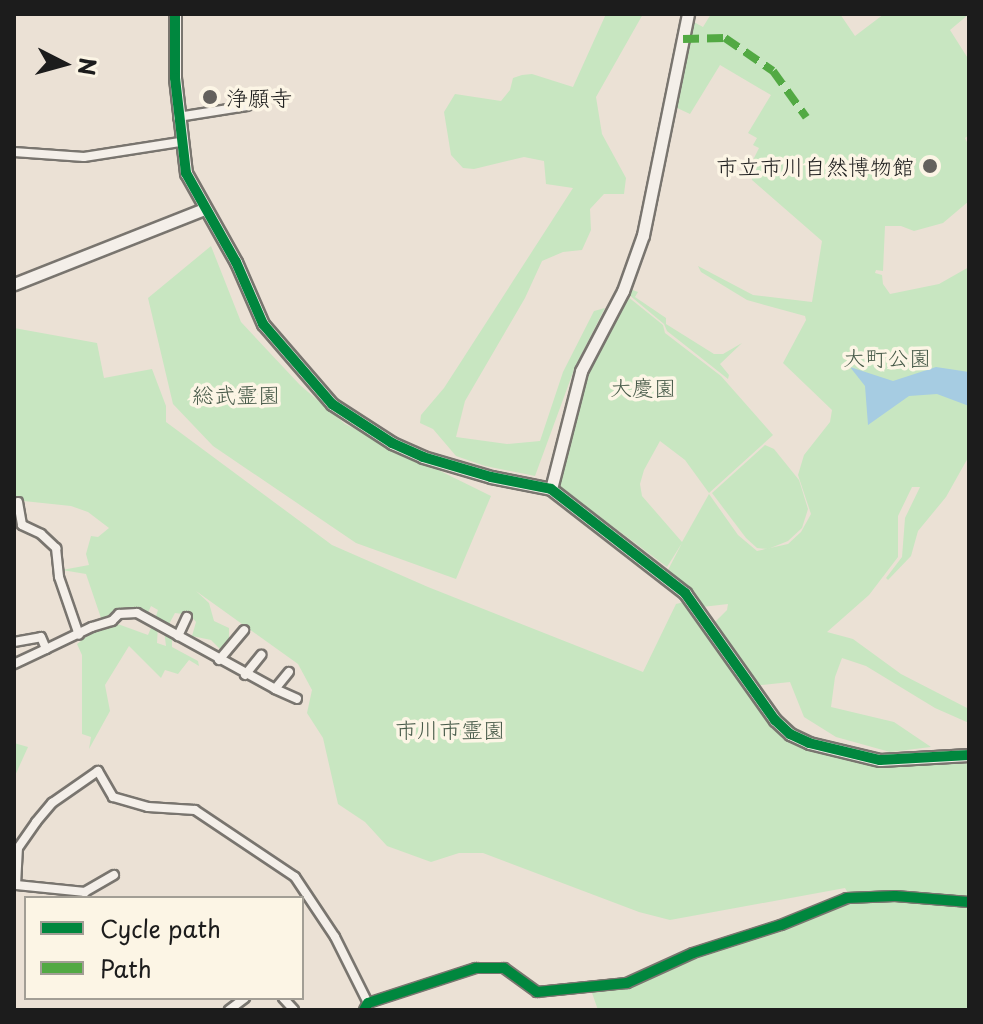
<!DOCTYPE html>
<meta charset="utf-8">
<style>
body{margin:0}
#map{position:relative;width:983px;height:1024px;overflow:hidden;background:#ebe1d5;font-family:"Playpen Sans","Klee One",sans-serif}
div>[style]{position:absolute}
[style*='--x']{left:calc(var(--x)*1px);top:calc(var(--y)*1px);width:calc(var(--w)*1px);rotate:calc(var(--a)*1deg)}
.green>*{inset:0;background:#c8e6c1}
.water>*{inset:0;background:#a6cce2}
.roads{filter:drop-shadow(2px 0 #79756f) drop-shadow(-2px 0 #79756f) drop-shadow(0 2px #79756f) drop-shadow(0 -2px #79756f)}
.street>*{height:8px;margin:-4px;padding:0 4px;transform-origin:4px;border-radius:4px;background:#f4efe9}
.secondary>*{height:11px;margin:-5.5px;padding:0 5.5px;transform-origin:5.5px;border-radius:5.5px;background:#f4efe9}
.quiet>*{height:8px;margin-top:-4px;transform-origin:0;background:repeating-linear-gradient(90deg,#52a943 0 16px,transparent 0 24px)}
.cycleway>*{height:10px;margin:-5px;padding:0 5px;transform-origin:5px;border-radius:5px;background:#00873e}
.dots>*{width:22px;height:22px;translate:-50% -50%;box-sizing:border-box;border:4px solid #fcf5e5;border-radius:50%}
span{translate:-50% -50%;white-space:nowrap;text-align:center;line-height:1.15;-webkit-text-stroke:7px #fcf5e5;paint-order:stroke}
.poi-label{font-size:22px;color:#1c1c1c}
.left{translate:0 -50%;text-align:left}
.right{translate:-100% -50%;text-align:right}
.park-label{font-size:22px;color:#475a49}
.frame{position:absolute;inset:0;border:16px solid #1c1c1c;pointer-events:none}
.legend{position:absolute;left:24px;top:896px;width:280px;height:104px;box-sizing:border-box;background:#fcf5e5;border:2px solid #a29e95;margin:0;padding:10px 14px;list-style:none;font-size:24px;color:#1c1c1c}
.legend li{display:flex;align-items:center;gap:16px;height:40px}
.legend b{width:40px;border:2px solid #a29e95}
.north{position:absolute;left:24px;top:24px;width:80px;height:80px;-webkit-text-stroke:6px #fcf5e5;paint-order:stroke;rotate:96deg;font-size:22px;font-weight:700;line-height:32px;text-align:center;color:#1c1c1c}
.north::after{content:'';display:block;margin:auto;width:28px;height:36px;background:#1c1c1c;clip-path:polygon(50% 0,100% 100%,50% 72%,0 100%)}
</style>
<div id="map">
<div class="green">
<i style="clip-path:polygon(606px 14px,643px 14px,596px 97px,602px 134px,626px 178px,624px 194px,604px 194px,590px 209px,591px 230px,582px 250px,563px 252px,542px 261px,525px 298px,465px 401px,456px 437px,507px 444px,540px 441px,563px 372px,594px 311px,605px 308px,575px 367px,535px 476px,485px 466px,456px 456px,433px 429px,420px 423px,421px 415px,444px 388px,573px 188px,546px 184px,544px 161px,524px 157px,474px 169px,463px 168px,451px 155px,444px 112px,455px 94px,501px 101px,510px 90px,513px 78px,522px 75px,532px 74px,573px 87px)"></i>
<i style="clip-path:polygon(711px 14px,840px 14px,855px 36px,884px 14px,969px 14px,950px 30px,969px 60px,969px 135px,965px 138px,969px 146px,969px 201px,943px 223px,914px 231px,901px 226px,885px 226px,883px 271px,876px 270px,875px 273px,882px 275px,883px 284px,890px 294px,939px 284px,969px 267px,969px 456px,946px 497px,918px 531px,911px 556px,888px 580px,886px 578px,902px 557px,905px 518px,920px 487px,912px 487px,898px 516px,898px 557px,869px 595px,827px 632px,853px 639px,901px 674px,969px 709px,969px 723px,935px 708px,866px 666px,842px 658px,835px 677px,831px 707px,894px 722px,931px 747px,890px 752px,836px 737px,804px 717px,790px 682px,743px 687px,774px 726px,802px 748px,877px 765px,969px 760px,969px 899px,849px 895px,845px 888px,670px 920px,639px 912px,483px 853px,459px 853px,431px 862px,387px 846px,365px 822px,338px 804px,323px 738px,307px 713px,312px 690px,298px 664px,196px 591px,209px 603px,214px 621px,229px 628px,229px 644px,223px 652px,211px 640px,192px 636px,196px 622px,190px 615px,175px 613px,168px 626px,155px 619px,158px 610px,151px 606px,147px 615px,140px 611px,116px 610px,115px 617px,101px 618px,86px 574px,62px 570px,89px 565px,86px 554px,91px 536px,98px 537px,109px 528px,88px 512px,71px 506px,14px 500px,14px 328px,97px 343px,104px 378px,152px 369px,166px 406px,166px 422px,332px 545px,428px 587px,643px 672px,676px 604px,684px 602px,706px 631px,727px 610px,728px 604px,702px 607px,689px 588px,668px 570px,682px 543px,667px 567px,559px 486px,586px 373px,627px 296px,663px 325px,665px 333px,721px 376px,773px 435px,709px 493px,685px 460px,660px 441px,644px 470px,640px 484px,642px 496px,682px 542px,709px 494px,738px 535px,757px 551px,788px 544px,801px 532px,811px 514px,798px 475px,804px 455px,830px 422px,832px 410px,783px 363px,806px 320px,805px 316px,747px 300px,701px 272px,698px 266px,753px 295px,812px 302px,822px 241px,752px 180px,750px 166px,759px 148px,753px 145px,757px 138px,748px 133px,771px 95px,720px 65px,690px 114px,675px 107px,692px 21px,703px 27px)"></i>
<i style="clip-path:polygon(211px 246px,241px 322px,300px 385px,345px 424px,491px 496px,456px 579px,356px 543px,213px 446px,173px 404px,148px 298px)"></i>
<i style="clip-path:polygon(630px 289px,638px 292px,635px 297px,666px 318px,666px 324px,714px 354px,723px 354px,742px 343px,720px 364px,729px 375px,728px 379px,667px 331px,664px 324px,628px 294px)"></i>
<i style="clip-path:polygon(765px 445px,774px 449px,799px 480px,808px 509px,802px 528px,788px 541px,768px 549px,757px 548px,746px 538px,712px 493px)"></i>
<i style="clip-path:polygon(115px 623px,148px 635px,153px 623px,158px 625px,157px 643px,166px 646px,164px 630px,172px 633px,172px 647px,198px 661px,199px 666px,189px 660px,178px 674px,165px 670px,161px 678px,129px 646px,105px 685px,110px 711px,89px 749px,91px 737px,82px 734px,82px 655px,77px 644px,95px 630px)"></i>
<i style="clip-path:polygon(14px 743px,28px 747px,14px 778px)"></i>
<i style="clip-path:polygon(880px 899px,969px 906px,969px 1010px,598px 1010px,591px 990px,629px 988px,697px 955px,847px 901px)"></i>
</div>
<div class="water">
<i style="clip-path:polygon(850px 367px,893px 381px,936px 367px,969px 372px,969px 406px,937px 394px,909px 396px,868px 425px,865px 386px)"></i>
</div>
<div class="roads">
<div class="street">
<i style="--x:178;--y:117;--w:70;--a:-9.1"></i>
<i style="--x:14;--y:152;--w:70;--a:4.1"></i>
<i style="--x:84;--y:157;--w:97;--a:-8.9"></i>
<i style="--x:18;--y:502;--w:23;--a:80"></i>
<i style="--x:22;--y:525;--w:21;--a:25"></i>
<i style="--x:41;--y:534;--w:21;--a:43"></i>
<i style="--x:56;--y:548;--w:29;--a:84"></i>
<i style="--x:59;--y:577;--w:61;--a:71"></i>
<i style="--x:178;--y:636;--w:21;--a:-65"></i>
<i style="--x:14;--y:642;--w:27;--a:-10"></i>
<i style="--x:41;--y:637;--w:13;--a:67"></i>
<i style="--x:46;--y:649;--w:51;--a:-25.6"></i>
<i style="--x:92;--y:627;--w:21;--a:-17"></i>
<i style="--x:112;--y:621;--w:10;--a:-45"></i>
<i style="--x:119;--y:614;--w:18;--a:-3"></i>
<i style="--x:137;--y:613;--w:158;--a:28.8"></i>
<i style="--x:275;--y:689;--w:22;--a:-51"></i>
<i style="--x:219;--y:660;--w:39;--a:-50"></i>
<i style="--x:14;--y:664;--w:35;--a:-25"></i>
<i style="--x:245;--y:675;--w:26;--a:-51"></i>
<i style="--x:275;--y:689;--w:24;--a:24"></i>
<i style="--x:114;--y:875;--w:34;--a:150"></i>
<i style="--x:85;--y:892;--w:69;--a:-174.2"></i>
<i style="--x:16;--y:885;--w:37;--a:-87"></i>
<i style="--x:18;--y:848;--w:32;--a:-55"></i>
<i style="--x:36;--y:822;--w:25;--a:-50"></i>
<i style="--x:52;--y:803;--w:56;--a:-34.8"></i>
<i style="--x:98;--y:771;--w:30;--a:60"></i>
<i style="--x:113;--y:797;--w:36;--a:16"></i>
<i style="--x:148;--y:807;--w:47;--a:3.7"></i>
<i style="--x:195;--y:810;--w:120;--a:33.8"></i>
<i style="--x:295;--y:877;--w:72;--a:56.3"></i>
<i style="--x:335;--y:937;--w:74;--a:63.4"></i>
<i style="--x:283;--y:998;--w:16;--a:47"></i>
<i style="--x:229;--y:1010;--w:20;--a:-37"></i>
<i style="--x:364;--y:1010;--w:8;--a:-60"></i>
<i style="--x:368;--y:1003;--w:114;--a:-18"></i>
<i style="--x:476;--y:968;--w:28;--a:0"></i>
<i style="--x:504;--y:968;--w:41;--a:36"></i>
<i style="--x:537;--y:992;--w:90;--a:-5.7"></i>
<i style="--x:627;--y:983;--w:72;--a:-24.4"></i>
<i style="--x:693;--y:953;--w:92;--a:-17.7"></i>
<i style="--x:781;--y:925;--w:71;--a:-22.2"></i>
<i style="--x:847;--y:898;--w:48;--a:-2.4"></i>
<i style="--x:895;--y:896;--w:74;--a:4.6"></i>
</div>
<div class="secondary">
<i style="--x:175;--y:14;--w:64;--a:90"></i>
<i style="--x:175;--y:78;--w:96;--a:83.4"></i>
<i style="--x:186;--y:173;--w:102;--a:60.7"></i>
<i style="--x:236;--y:262;--w:68;--a:66.5"></i>
<i style="--x:263;--y:324;--w:106;--a:49.2"></i>
<i style="--x:332;--y:404;--w:72;--a:33"></i>
<i style="--x:392;--y:443;--w:34;--a:24"></i>
<i style="--x:423;--y:457;--w:71;--a:16.4"></i>
<i style="--x:491;--y:477;--w:61;--a:11.3"></i>
<i style="--x:551;--y:489;--w:170;--a:37.8"></i>
<i style="--x:685;--y:593;--w:156;--a:54.7"></i>
<i style="--x:775;--y:720;--w:21;--a:43"></i>
<i style="--x:790;--y:734;--w:21;--a:25"></i>
<i style="--x:809;--y:743;--w:73;--a:13.5"></i>
<i style="--x:880;--y:760;--w:89;--a:-3.2"></i>
<i style="--x:14;--y:284;--w:204;--a:-21.5"></i>
<i style="--x:551;--y:489;--w:122;--a:-75.7"></i>
<i style="--x:581;--y:371;--w:90;--a:-62.3"></i>
<i style="--x:623;--y:291;--w:59;--a:-70.3"></i>
<i style="--x:643;--y:235;--w:226;--a:-78.5"></i>
</div>
</div>
<div class="quiet">
<i style="--x:683;--y:39;--w:42;--a:-1.4"></i>
<i style="--x:725;--y:38;--w:58;--a:34.5"></i>
<i style="--x:773;--y:71;--w:57;--a:54.3"></i>
</div>
<div class="cycleway">
<i style="--x:175;--y:14;--w:64;--a:90"></i>
<i style="--x:175;--y:78;--w:96;--a:83.4"></i>
<i style="--x:186;--y:173;--w:102;--a:60.7"></i>
<i style="--x:236;--y:262;--w:68;--a:66.5"></i>
<i style="--x:263;--y:324;--w:106;--a:49.2"></i>
<i style="--x:332;--y:404;--w:72;--a:33"></i>
<i style="--x:392;--y:443;--w:34;--a:24"></i>
<i style="--x:423;--y:457;--w:71;--a:16.4"></i>
<i style="--x:491;--y:477;--w:61;--a:11.3"></i>
<i style="--x:551;--y:489;--w:170;--a:37.8"></i>
<i style="--x:685;--y:593;--w:156;--a:54.7"></i>
<i style="--x:775;--y:720;--w:21;--a:43"></i>
<i style="--x:790;--y:734;--w:21;--a:25"></i>
<i style="--x:809;--y:743;--w:73;--a:13.5"></i>
<i style="--x:880;--y:760;--w:89;--a:-3.2"></i>
<i style="--x:364;--y:1010;--w:8;--a:-60"></i>
<i style="--x:368;--y:1003;--w:114;--a:-18"></i>
<i style="--x:476;--y:968;--w:28;--a:0"></i>
<i style="--x:504;--y:968;--w:41;--a:36"></i>
<i style="--x:537;--y:992;--w:90;--a:-5.7"></i>
<i style="--x:627;--y:983;--w:72;--a:-24.4"></i>
<i style="--x:693;--y:953;--w:92;--a:-17.7"></i>
<i style="--x:781;--y:925;--w:71;--a:-22.2"></i>
<i style="--x:847;--y:898;--w:48;--a:-2.4"></i>
<i style="--x:895;--y:896;--w:74;--a:4.6"></i>
</div>
<div class="dots">
<i style="left:210px;top:97px;background:#64615d"></i>
<i style="left:930px;top:166px;background:#64615d"></i>
</div>
<div class="poi-label">
<span class="left" style="left:226px;top:97px">浄願寺</span>
<span class="right" style="left:914px;top:166px">市立市川自然博物館</span>
</div>
<div class="park-label">
<span style="left:887px;top:357px">大町公園</span>
<span style="left:643px;top:387px">大慶園</span>
<span style="left:236px;top:394px">総武霊園</span>
<span style="left:450px;top:729px">市川市霊園</span>
</div>
<div class="frame"></div>
<ul class="legend">
<li><b style="height:10px;background:#00873e"></b>Cycle path</li>
<li><b style="height:10px;background:#52a943"></b>Path</li>
</ul>
<div class="north">N</div>
</div>
